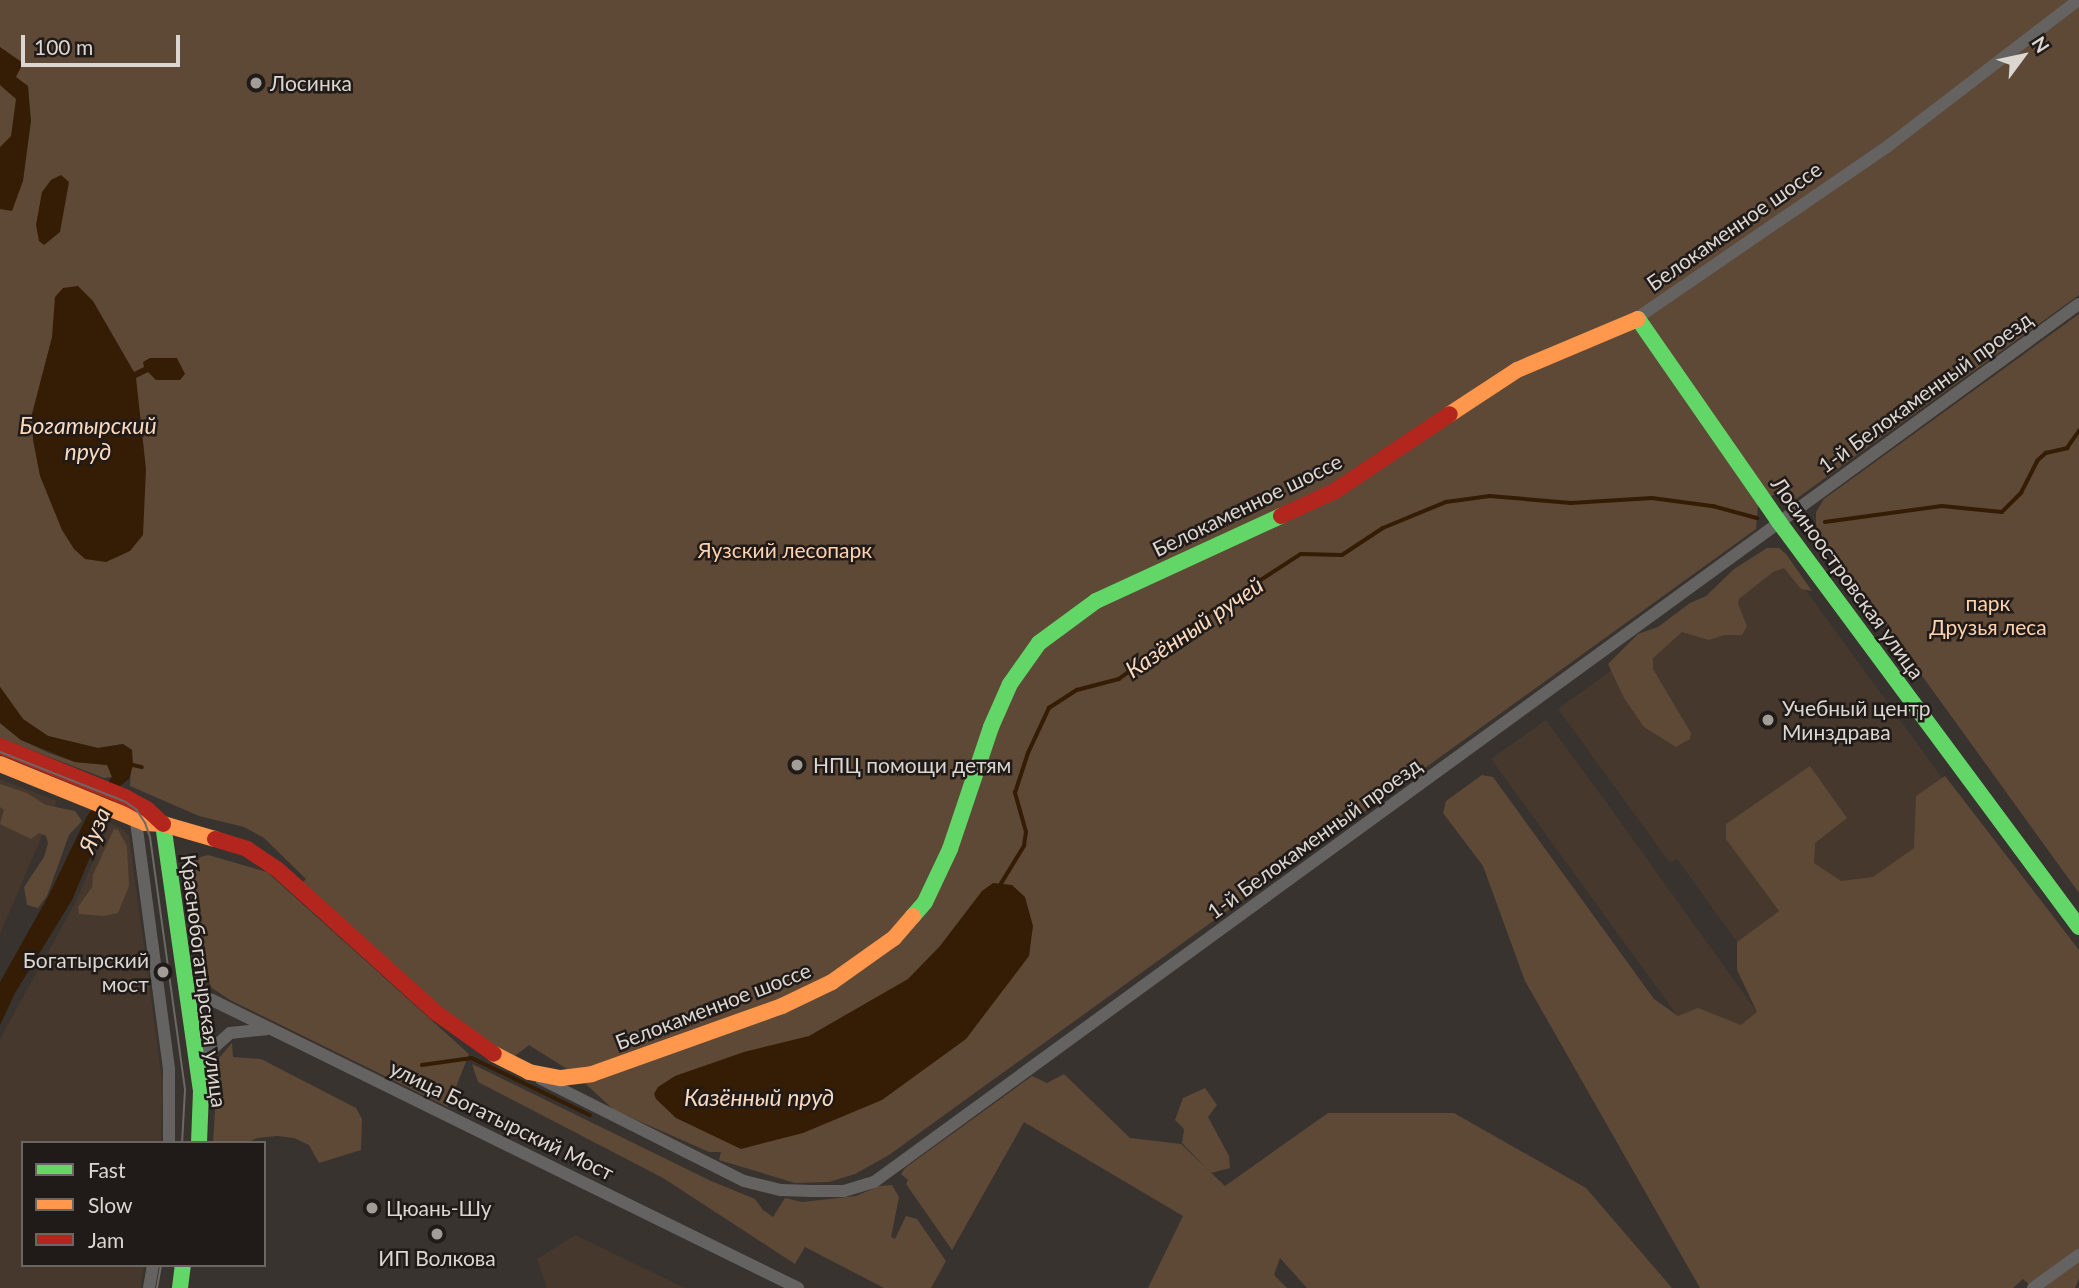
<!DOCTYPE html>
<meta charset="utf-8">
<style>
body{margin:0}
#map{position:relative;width:2079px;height:1288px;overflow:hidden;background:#38332f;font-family:Lato,sans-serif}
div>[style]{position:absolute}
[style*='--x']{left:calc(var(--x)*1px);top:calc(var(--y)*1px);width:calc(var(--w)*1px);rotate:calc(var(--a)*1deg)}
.built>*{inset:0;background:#46382c}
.green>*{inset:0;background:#5e4937}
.water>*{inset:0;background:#351c04}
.stream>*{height:3.5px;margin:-1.75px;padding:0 1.75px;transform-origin:1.75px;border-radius:1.75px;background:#351c04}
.street>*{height:12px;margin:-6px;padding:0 6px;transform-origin:6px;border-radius:6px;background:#656361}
.fast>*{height:16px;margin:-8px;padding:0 8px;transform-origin:8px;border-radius:8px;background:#63d668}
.slow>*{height:16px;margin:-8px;padding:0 8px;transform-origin:8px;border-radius:8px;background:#ff974d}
.jam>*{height:16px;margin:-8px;padding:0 8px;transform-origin:8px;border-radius:8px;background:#b3261e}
.tram>*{height:2px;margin:-1px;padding:0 1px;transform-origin:1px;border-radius:1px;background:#6b6966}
.dots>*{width:19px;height:19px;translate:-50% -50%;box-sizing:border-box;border:4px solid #201b18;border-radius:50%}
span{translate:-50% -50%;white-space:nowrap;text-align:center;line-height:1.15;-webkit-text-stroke:5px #201b18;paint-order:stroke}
.poi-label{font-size:21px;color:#dcd6d1}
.left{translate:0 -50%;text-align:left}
.right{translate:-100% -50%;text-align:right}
.street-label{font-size:21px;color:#dcd6d1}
.park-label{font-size:21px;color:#ffd2ad}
.water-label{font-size:23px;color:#fbd9bd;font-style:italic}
.legend{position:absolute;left:21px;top:1141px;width:245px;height:126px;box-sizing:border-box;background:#201b18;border:2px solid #6b6662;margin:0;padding:9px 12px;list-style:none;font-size:21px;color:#dcd6d1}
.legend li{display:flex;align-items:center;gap:14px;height:35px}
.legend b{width:35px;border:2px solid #6b6662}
.north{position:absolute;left:1988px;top:21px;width:70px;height:70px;-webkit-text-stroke:5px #201b18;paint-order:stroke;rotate:57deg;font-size:19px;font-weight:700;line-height:28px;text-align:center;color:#dcd6d1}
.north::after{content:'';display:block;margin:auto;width:24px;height:32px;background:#dcd6d1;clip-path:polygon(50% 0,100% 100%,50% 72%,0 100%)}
.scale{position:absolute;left:21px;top:35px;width:159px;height:32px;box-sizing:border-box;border:4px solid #dcd6d1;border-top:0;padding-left:9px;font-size:21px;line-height:24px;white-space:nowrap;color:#dcd6d1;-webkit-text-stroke:5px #201b18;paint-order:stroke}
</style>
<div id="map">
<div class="built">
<i style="clip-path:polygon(1777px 550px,1971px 818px,1797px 944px,1775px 914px,1737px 942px,1677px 859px,1670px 863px,1558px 709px)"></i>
<i style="clip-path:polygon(1546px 720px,1609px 806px,1931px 1254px,1875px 1288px,1491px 759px)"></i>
<i style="clip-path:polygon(0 779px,57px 801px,0 934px)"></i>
<i style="clip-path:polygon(110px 823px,121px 828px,129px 836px,163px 1086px,161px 1143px,23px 1143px,23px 1265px,144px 1265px,141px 1288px,0 1288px,0 1039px,74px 905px)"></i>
<i style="clip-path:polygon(575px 1235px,685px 1288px,547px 1288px,537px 1259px)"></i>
</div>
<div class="green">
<i style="clip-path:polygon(0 0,2079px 0,2079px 295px,1796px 499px,1773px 495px,1758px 506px,1756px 529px,889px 1155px,855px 1174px,829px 1182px,795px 1183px,719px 1160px,721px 1152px,709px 1152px,614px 1110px,575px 1074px,529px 1045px,515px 1056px,487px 1045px,435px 1004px,302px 883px,306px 879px,264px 838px,244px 827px,199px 816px,130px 786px,132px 750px,123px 744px,98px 748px,48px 736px,23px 719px,0 687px)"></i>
<i style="clip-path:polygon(2079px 314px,2079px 893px,1816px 529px,1816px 512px,1824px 499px)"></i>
<i style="clip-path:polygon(1767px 548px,1779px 548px,1786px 554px,1812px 591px,1801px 589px,1784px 568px,1773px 572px,1739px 599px,1738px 604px,1747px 626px,1742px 635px,1725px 635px,1709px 640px,1682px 632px,1653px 658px,1653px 669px,1691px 733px,1690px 739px,1676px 747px,1644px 727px,1624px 698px,1608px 664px,1638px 634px,1658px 627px,1690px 603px,1706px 596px,1734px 569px)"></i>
<i style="clip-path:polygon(0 723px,21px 740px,49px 753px,75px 762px,108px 765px,112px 777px,104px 778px,0 738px)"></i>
<i style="clip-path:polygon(1810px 766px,1847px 818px,1815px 843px,1814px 863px,1841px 881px,1873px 877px,1914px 848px,1916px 796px,1945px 776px,2079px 950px,2079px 1278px,2075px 1288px,2033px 1288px,2023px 1279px,2013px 1288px,1700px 1288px,1525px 981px,1483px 866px,1443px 813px,1446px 801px,1482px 775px,1493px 777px,1654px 999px,1678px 1016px,1698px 1008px,1741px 1025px,1757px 1012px,1737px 970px,1737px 942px,1779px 911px,1726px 839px,1726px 824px)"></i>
<i style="clip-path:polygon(0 784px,27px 793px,46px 805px,75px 811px,82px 821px,69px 835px,47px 896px,38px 908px,27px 905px,24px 887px,44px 857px,48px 843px,46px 836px,39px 833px,31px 839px,0 824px,4px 810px,0 807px)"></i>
<i style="clip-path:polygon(114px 829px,118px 830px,127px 846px,129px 886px,118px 913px,104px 916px,79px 914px,78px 907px,92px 887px,93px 875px)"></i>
<i style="clip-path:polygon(208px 855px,267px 872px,469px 1054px,448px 1107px,230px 1000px,212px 988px,206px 976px,188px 869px,194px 859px)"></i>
<i style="clip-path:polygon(232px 1043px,233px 1057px,261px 1059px,356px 1108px,362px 1119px,361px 1150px,319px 1163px,309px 1145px,294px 1138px,277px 1136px,257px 1138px,247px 1143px,213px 1143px,216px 1096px,213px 1072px,219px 1058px)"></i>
<i style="clip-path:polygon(472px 1064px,711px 1181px,755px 1199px,763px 1210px,773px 1217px,785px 1198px,802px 1202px,856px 1196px,879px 1186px,892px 1185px,899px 1197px,891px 1237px,895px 1239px,906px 1216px,917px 1219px,946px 1261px,931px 1288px,884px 1288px,805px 1247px,795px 1264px,663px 1178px,478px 1082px)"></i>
<i style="clip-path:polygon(1064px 1074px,1130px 1138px,1181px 1144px,1225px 1186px,1328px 1113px,1454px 1113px,1586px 1188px,1672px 1288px,1307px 1288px,1280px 1258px,1274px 1275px,1287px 1288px,1148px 1288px,1183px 1216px,1024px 1122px,952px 1250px,906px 1184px,908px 1180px,901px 1174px,905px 1168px,1032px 1076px,1047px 1083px)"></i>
<i style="clip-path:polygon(1205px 1088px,1217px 1105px,1208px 1117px,1229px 1156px,1230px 1168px,1211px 1173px,1182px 1143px,1184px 1129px,1175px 1120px,1183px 1098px)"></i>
</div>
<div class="water">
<i style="clip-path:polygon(0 47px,23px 63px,16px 77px,28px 86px,31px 121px,23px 181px,12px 211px,0 209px,0 147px,11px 136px,16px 99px,0 85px)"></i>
<i style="clip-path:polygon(61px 175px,69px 182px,60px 232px,44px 245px,39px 241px,36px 225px,42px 192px,51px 180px)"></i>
<i style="clip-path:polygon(78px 286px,93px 301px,134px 372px,144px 367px,143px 362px,150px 358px,177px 358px,185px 374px,180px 380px,156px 380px,148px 372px,136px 378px,146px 469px,143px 535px,130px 551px,106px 562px,85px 559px,74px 549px,62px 530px,40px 476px,33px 440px,32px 414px,52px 337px,55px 297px,63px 288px)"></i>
<i style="clip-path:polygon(0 687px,23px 719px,48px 736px,98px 748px,123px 744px,132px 750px,133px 765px,129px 779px,120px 786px,72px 900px,15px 993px,0 1025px,0 982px,49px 895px,86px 818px,112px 777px,107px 765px,75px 762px,21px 740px,0 723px)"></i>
<i style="clip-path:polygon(993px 883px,1012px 885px,1025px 897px,1033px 926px,1029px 956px,966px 1039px,882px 1100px,803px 1133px,741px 1149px,676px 1118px,656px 1099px,654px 1094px,658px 1087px,675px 1076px,744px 1052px,809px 1036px,908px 979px,940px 946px,982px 891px)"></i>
</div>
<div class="stream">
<i style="--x:1825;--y:522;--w:118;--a:-7.8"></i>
<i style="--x:1942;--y:506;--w:60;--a:5.7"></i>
<i style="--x:2002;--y:512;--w:27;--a:-45"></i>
<i style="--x:2021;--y:493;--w:36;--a:-63"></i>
<i style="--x:2037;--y:461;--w:12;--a:-42"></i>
<i style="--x:2046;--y:453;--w:22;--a:-13"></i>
<i style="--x:2067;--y:448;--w:21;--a:-55"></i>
<i style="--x:133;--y:765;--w:9;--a:13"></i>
<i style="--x:999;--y:887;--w:48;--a:-58.6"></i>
<i style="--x:1024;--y:846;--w:14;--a:-82"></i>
<i style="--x:1026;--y:832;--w:41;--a:-105.8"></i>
<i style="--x:1015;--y:793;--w:42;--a:-72"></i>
<i style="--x:1028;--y:753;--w:50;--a:-65"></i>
<i style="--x:1049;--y:708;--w:33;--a:-33"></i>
<i style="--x:1077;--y:690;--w:43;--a:-14.7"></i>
<i style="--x:1119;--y:679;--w:117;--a:-36"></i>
<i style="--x:1214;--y:610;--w:103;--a:-32.8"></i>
<i style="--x:1301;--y:554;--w:41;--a:1.4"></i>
<i style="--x:1342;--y:555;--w:49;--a:-33.4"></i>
<i style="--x:1383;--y:528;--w:68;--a:-22.4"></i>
<i style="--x:1446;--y:502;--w:44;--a:-7.8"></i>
<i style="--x:1490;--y:496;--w:81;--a:4.9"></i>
<i style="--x:1571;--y:503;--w:81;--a:-3.5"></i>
<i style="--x:1652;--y:498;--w:62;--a:7.5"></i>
<i style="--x:1713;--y:506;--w:46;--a:15.3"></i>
<i style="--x:422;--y:1065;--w:50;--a:-8"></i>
<i style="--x:472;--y:1058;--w:131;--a:25.8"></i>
</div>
<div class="street">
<i style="--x:1637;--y:318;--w:304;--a:-34.4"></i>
<i style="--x:1888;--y:146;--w:240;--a:-37.5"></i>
<i style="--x:135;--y:814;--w:258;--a:82.4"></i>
<i style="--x:169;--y:1070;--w:73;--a:90"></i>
<i style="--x:186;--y:991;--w:28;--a:19"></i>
<i style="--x:212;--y:1000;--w:653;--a:26.17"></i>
<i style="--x:196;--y:1052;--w:14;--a:-4"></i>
<i style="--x:210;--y:1051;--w:27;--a:-42"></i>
<i style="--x:230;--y:1033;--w:36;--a:-6"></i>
<i style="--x:541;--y:1079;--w:227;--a:26.7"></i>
<i style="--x:744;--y:1181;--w:38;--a:14"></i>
<i style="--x:781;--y:1190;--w:31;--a:2"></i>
<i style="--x:812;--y:1191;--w:32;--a:0"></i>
<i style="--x:844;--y:1191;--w:31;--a:-17"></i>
<i style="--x:874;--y:1182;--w:1491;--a:-36.08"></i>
<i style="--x:149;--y:1288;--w:23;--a:-80"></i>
<i style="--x:2033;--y:1288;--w:57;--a:-35.7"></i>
</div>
<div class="fast">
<i style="--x:1638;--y:319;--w:247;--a:55.2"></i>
<i style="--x:1779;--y:522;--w:504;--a:53.47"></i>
<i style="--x:163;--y:824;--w:270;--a:81.9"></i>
<i style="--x:201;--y:1091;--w:52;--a:92.2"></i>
<i style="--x:913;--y:916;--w:18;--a:-49"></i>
<i style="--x:925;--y:902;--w:59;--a:-64.7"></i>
<i style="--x:950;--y:849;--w:129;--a:-71.4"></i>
<i style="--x:991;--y:727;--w:47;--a:-66.2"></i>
<i style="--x:1010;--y:684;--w:50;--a:-54.7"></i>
<i style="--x:1039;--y:643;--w:71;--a:-36.4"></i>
<i style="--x:1096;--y:601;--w:204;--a:-24.7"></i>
<i style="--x:180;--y:1288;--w:23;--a:-83"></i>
</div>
<div class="slow">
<i style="--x:1450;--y:414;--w:80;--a:-33.3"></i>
<i style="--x:1517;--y:370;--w:131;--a:-22.9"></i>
<i style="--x:0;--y:764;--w:157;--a:22.1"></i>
<i style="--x:145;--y:823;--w:18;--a:3"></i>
<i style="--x:163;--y:824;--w:54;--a:16.1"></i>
<i style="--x:494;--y:1054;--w:39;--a:27"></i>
<i style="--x:529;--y:1072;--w:33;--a:11"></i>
<i style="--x:561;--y:1078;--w:31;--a:-7"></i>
<i style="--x:592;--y:1074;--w:202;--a:-19.7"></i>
<i style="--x:782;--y:1006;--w:55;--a:-25.6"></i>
<i style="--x:832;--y:982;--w:76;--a:-35.4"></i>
<i style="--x:894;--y:938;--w:29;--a:-49"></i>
</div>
<div class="jam">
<i style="--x:1281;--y:516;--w:60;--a:-24.8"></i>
<i style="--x:1335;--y:491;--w:138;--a:-33.8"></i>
<i style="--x:0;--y:746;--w:135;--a:22.2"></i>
<i style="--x:125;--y:797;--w:25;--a:29"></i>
<i style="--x:147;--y:809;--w:22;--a:43"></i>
<i style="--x:215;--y:839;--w:34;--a:17"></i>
<i style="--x:247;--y:849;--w:36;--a:34"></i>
<i style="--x:277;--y:869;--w:213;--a:42.1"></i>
<i style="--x:435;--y:1012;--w:72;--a:35.4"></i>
</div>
<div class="tram">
<i style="--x:0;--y:752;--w:133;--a:21.6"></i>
<i style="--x:124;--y:801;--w:14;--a:34"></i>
<i style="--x:136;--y:809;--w:17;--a:57"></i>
<i style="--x:145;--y:823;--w:15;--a:70"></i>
<i style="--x:150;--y:837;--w:255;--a:82.1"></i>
<i style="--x:185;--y:1090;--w:53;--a:93.2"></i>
<i style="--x:157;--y:1288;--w:23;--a:-80"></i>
</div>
<div class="dots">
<i style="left:256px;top:83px;background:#a39d98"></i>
<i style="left:1768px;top:720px;background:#a39d98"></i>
<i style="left:797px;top:765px;background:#a39d98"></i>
<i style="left:163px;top:972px;background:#a39d98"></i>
<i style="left:372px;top:1208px;background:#a39d98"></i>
<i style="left:437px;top:1234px;background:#a39d98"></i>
</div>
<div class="poi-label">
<span class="left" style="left:270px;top:83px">Лосинка</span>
<span class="left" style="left:1782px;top:720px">Учебный центр<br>Минздрава</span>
<span class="left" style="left:813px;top:765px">НПЦ помощи детям</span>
<span class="right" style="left:149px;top:972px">Богатырский<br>мост</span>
<span class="left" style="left:386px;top:1208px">Цюань-Шу</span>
<span style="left:437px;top:1258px">ИП Волкова</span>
</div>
<div class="street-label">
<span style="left:1734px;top:226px;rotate:-35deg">Белокаменное шоссе</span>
<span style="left:1925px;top:392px;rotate:-36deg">1-й Белокаменный проезд</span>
<span style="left:1247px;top:505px;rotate:-26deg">Белокаменное шоссе</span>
<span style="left:1848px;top:578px;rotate:54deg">Лосиноостровская улица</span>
<span style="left:1314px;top:838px;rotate:-36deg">1-й Белокаменный проезд</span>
<span style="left:204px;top:981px;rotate:83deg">Краснобогатырская улица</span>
<span style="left:713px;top:1006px;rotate:-21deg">Белокаменное шоссе</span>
<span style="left:502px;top:1120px;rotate:26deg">улица Богатырский Мост</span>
</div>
<div class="park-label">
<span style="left:785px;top:550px">Яузский лесопарк</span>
<span style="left:1988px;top:615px">парк<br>Друзья леса</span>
</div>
<div class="water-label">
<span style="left:88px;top:438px">Богатырский<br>пруд</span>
<span style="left:1194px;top:627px;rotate:-34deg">Казённый ручей</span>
<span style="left:94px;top:830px;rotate:-67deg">Яуза</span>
<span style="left:759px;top:1097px">Казённый пруд</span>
</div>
<ul class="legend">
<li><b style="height:9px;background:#63d668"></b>Fast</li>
<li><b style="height:9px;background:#ff974d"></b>Slow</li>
<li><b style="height:9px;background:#b3261e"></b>Jam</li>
</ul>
<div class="north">N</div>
<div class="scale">100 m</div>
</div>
